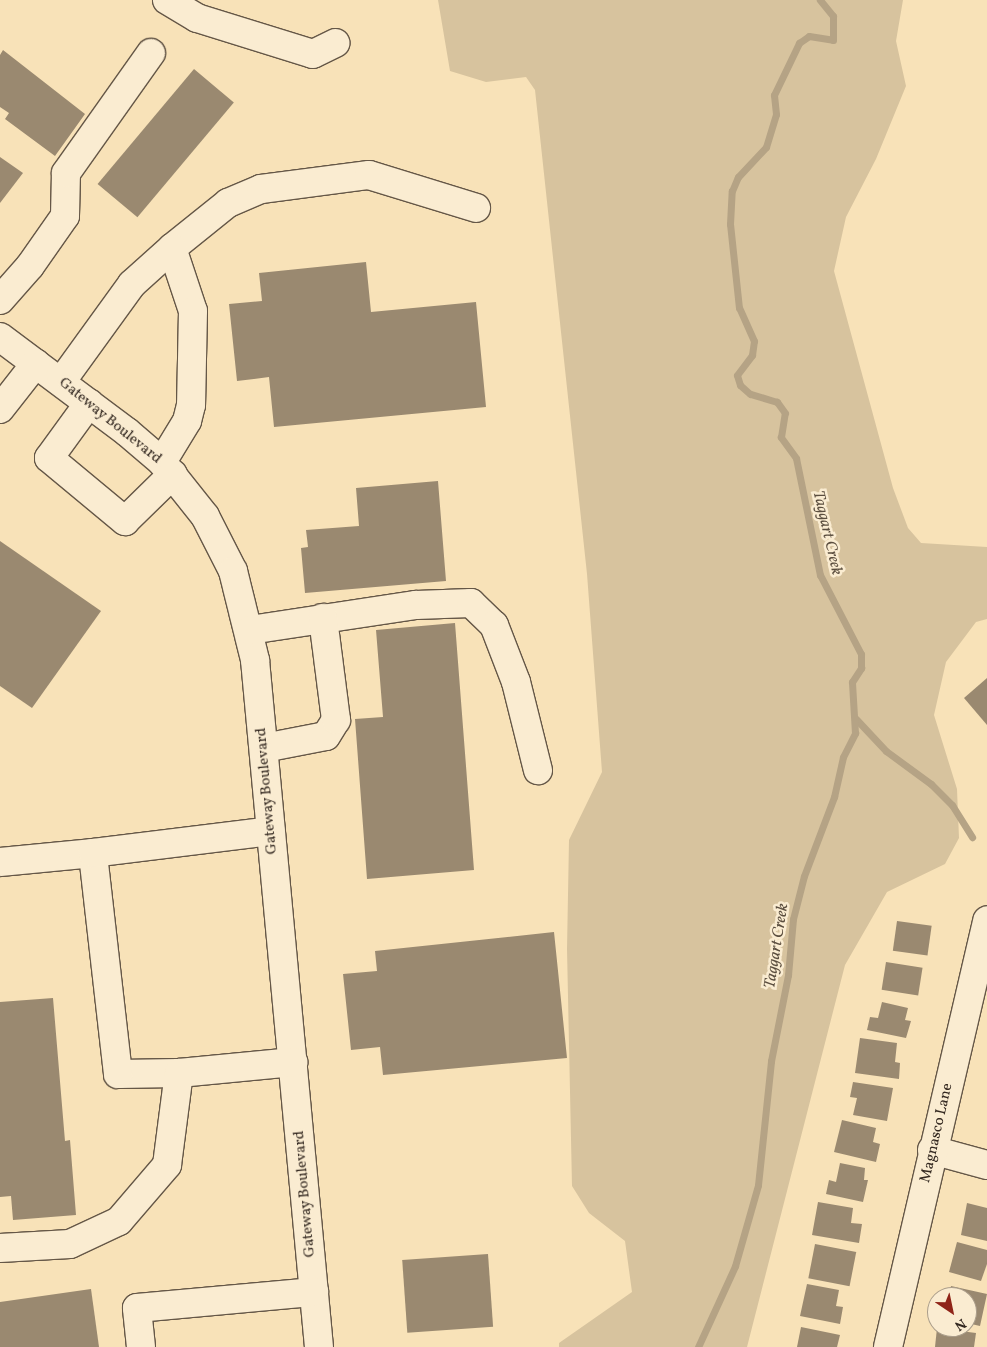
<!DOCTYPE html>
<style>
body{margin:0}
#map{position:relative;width:987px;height:1347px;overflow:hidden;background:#f8e2b8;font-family:Vollkorn,serif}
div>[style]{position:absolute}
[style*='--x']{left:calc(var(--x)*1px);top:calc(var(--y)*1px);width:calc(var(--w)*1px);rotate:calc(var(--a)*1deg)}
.green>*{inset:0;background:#d7c39e}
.stream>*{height:7px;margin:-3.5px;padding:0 3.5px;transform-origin:3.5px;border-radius:3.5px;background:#b5a385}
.building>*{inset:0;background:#9a8970;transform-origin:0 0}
.roads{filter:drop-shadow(1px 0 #655747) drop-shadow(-1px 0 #655747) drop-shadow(0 1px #655747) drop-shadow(0 -1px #655747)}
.minor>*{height:28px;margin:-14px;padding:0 14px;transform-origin:14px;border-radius:14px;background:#faecd1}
span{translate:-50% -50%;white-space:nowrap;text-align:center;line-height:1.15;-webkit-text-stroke:5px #faecd1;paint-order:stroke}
.street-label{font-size:15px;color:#342921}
.water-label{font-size:16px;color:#5b4e3f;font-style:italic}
.north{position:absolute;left:927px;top:1287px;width:50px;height:50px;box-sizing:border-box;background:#faecd1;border:1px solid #ab9e8b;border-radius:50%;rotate:146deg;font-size:14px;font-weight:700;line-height:20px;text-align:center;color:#342921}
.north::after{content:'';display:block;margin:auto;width:18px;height:22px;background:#8f2418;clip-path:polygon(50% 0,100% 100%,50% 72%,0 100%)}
</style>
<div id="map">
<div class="green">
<i style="clip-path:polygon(438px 0,903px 0,896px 41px,906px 86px,876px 159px,846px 217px,834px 271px,893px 488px,908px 528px,921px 543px,987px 547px,987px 619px,976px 622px,946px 662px,934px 715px,957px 789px,959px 838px,945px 864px,887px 892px,845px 965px,747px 1347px,559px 1347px,559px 1343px,632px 1292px,625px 1241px,589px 1213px,572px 1186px,567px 949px,569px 840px,602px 772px,587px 574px,535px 90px,526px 77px,486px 82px,450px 71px)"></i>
</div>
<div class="stream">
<i style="--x:856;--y:719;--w:44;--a:46.8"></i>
<i style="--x:886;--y:751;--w:56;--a:36.3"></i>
<i style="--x:931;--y:784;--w:30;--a:45"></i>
<i style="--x:952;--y:805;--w:38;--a:58"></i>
<i style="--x:698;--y:1347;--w:89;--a:-65.4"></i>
<i style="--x:735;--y:1266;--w:84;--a:-74.1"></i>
<i style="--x:758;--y:1185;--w:125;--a:-84"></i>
<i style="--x:771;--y:1061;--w:88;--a:-78.8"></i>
<i style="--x:788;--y:975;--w:56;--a:-84.9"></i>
<i style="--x:793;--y:919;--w:44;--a:-75.7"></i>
<i style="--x:804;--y:876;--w:85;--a:-69.2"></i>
<i style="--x:834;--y:797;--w:41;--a:-77.3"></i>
<i style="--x:843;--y:757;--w:27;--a:-63"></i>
<i style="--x:855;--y:733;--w:51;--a:-93.4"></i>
<i style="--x:852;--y:682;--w:17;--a:-57"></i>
<i style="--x:861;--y:668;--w:14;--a:-90"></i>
<i style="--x:861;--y:654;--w:89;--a:-117.4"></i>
<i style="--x:820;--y:575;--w:119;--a:-101.6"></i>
<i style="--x:796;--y:458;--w:26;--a:-126"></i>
<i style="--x:781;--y:437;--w:24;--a:-81"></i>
<i style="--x:785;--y:413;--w:14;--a:-126"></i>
<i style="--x:777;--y:402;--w:28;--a:-163"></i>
<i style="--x:750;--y:394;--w:13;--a:-138"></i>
<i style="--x:740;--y:385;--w:10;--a:-107"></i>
<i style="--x:737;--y:375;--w:25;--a:-53"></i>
<i style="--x:752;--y:355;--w:14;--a:-82"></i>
<i style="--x:754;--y:341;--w:36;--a:-114"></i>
<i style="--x:739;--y:308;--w:84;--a:-96.1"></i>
<i style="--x:730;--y:224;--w:33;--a:-87"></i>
<i style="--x:732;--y:191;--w:15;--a:-67"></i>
<i style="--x:738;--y:177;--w:41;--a:-47"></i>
<i style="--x:766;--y:147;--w:34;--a:-73"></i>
<i style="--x:776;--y:114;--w:19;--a:-96"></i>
<i style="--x:774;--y:95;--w:58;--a:-64.3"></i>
<i style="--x:799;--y:43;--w:12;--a:-35"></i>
<i style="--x:809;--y:36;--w:24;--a:9"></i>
<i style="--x:833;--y:40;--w:24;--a:-90"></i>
<i style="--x:833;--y:16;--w:21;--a:-129"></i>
</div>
<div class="building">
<i style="clip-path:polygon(3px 50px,85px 114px,55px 156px,5px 119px,9px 113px,0 107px,0 55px)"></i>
<i style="left:194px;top:69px;width:52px;height:150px;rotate:40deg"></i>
<i style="clip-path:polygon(0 157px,23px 173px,0 203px)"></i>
<i style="clip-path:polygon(366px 262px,371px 312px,476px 302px,486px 407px,274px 427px,269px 377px,237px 381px,229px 304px,262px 301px,259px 273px)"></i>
<i style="clip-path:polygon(438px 481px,446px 581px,305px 593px,301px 548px,308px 547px,306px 530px,359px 526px,356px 488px)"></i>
<i style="clip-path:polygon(0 541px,101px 611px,32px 708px,0 686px)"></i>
<i style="clip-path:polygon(455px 623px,474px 870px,367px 879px,355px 719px,383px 717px,376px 630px)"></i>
<i style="clip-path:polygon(987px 678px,987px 725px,964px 698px)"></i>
<i style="left:897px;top:921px;width:35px;height:30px;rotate:8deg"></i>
<i style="clip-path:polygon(554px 932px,567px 1058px,383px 1075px,380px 1047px,351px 1050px,343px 974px,377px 971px,375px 951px)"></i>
<i style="left:886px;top:962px;width:37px;height:28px;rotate:9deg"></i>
<i style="clip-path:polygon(53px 998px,65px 1141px,70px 1140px,76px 1215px,13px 1220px,11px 1196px,0 1197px,0 1002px)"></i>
<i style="clip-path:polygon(882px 1002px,908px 1008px,905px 1020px,911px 1021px,906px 1038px,867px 1030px,870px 1017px,878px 1018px)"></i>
<i style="clip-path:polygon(860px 1038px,897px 1043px,895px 1062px,900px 1063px,899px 1079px,855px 1073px)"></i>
<i style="clip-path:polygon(853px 1082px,893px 1088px,887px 1121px,853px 1115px,857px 1098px,850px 1097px)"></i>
<i style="clip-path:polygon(842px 1120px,876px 1128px,873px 1142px,880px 1144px,876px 1162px,834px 1152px)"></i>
<i style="clip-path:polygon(840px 1163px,865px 1168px,864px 1180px,868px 1180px,863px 1202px,826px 1194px,829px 1180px,836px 1182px)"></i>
<i style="clip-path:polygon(818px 1202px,853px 1208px,851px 1223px,862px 1224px,859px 1243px,812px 1235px)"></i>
<i style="clip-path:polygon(967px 1203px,987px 1208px,987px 1241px,961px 1235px)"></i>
<i style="clip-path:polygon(957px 1242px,987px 1250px,987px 1264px,981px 1281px,949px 1272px)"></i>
<i style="left:815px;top:1244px;width:42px;height:35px;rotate:11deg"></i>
<i style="left:488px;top:1254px;width:73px;height:86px;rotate:86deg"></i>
<i style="clip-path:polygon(807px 1284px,839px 1290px,836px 1306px,843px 1307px,840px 1324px,800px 1316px)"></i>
<i style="clip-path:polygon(951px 1286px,987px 1294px,980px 1326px,967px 1323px,967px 1297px,949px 1297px)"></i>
<i style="clip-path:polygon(91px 1289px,99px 1347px,0 1347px,0 1302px)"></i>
<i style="clip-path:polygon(801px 1327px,840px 1335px,837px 1347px,797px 1347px)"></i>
<i style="clip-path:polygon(937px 1328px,976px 1333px,974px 1347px,935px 1347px)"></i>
</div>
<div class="roads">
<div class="minor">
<i style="--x:167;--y:0;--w:35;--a:31"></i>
<i style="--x:197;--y:18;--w:121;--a:17.2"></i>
<i style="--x:313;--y:54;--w:25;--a:-26"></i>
<i style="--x:172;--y:248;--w:72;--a:-38.8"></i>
<i style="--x:228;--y:203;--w:36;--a:-23"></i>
<i style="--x:261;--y:189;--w:109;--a:-7.4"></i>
<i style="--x:369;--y:175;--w:112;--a:17.1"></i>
<i style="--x:0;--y:300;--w:45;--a:-48.6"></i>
<i style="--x:30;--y:266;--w:61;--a:-55"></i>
<i style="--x:65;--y:216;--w:43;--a:-88.7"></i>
<i style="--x:66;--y:173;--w:147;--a:-54.7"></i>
<i style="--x:0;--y:337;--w:159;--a:36.8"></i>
<i style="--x:127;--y:432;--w:46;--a:40.6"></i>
<i style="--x:162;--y:462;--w:69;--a:51.5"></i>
<i style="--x:205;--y:516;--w:62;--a:63"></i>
<i style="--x:233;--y:571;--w:92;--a:76.1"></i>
<i style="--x:255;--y:660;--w:690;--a:84.68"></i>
<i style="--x:61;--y:382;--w:121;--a:-54.1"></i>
<i style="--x:132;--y:284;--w:54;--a:-42"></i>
<i style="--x:172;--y:248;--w:66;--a:71.6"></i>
<i style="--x:193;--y:311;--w:94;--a:91.2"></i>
<i style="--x:191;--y:405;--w:16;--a:104"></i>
<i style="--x:187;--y:421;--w:48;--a:121.4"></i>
<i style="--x:89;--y:403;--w:68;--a:126"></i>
<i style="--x:49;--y:458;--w:99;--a:39.7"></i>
<i style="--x:125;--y:521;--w:67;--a:-44.4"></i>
<i style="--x:0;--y:409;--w:58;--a:-52"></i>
<i style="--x:250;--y:630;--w:168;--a:-8.6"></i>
<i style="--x:416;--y:605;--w:55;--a:-2.1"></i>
<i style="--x:471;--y:603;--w:32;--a:44"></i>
<i style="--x:494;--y:625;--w:61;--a:68.9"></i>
<i style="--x:516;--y:682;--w:91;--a:76"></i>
<i style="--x:264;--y:748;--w:63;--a:-11"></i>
<i style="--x:326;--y:736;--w:19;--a:-58"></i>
<i style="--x:336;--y:720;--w:103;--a:-97.3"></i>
<i style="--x:0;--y:862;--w:93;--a:-5.5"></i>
<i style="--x:179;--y:1073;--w:61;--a:179.1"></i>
<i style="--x:118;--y:1074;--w:222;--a:-96.5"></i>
<i style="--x:93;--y:853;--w:179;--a:-7"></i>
<i style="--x:932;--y:1150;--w:57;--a:15.3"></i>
<i style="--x:0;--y:1248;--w:70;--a:-3.3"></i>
<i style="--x:70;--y:1244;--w:54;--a:-25.1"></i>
<i style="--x:119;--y:1221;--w:74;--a:-49.4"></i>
<i style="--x:167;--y:1165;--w:93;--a:-82.6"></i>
<i style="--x:179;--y:1073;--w:115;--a:-5.5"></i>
<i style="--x:141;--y:1347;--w:39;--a:-96"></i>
<i style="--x:137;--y:1308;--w:178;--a:-5.2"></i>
<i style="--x:888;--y:1347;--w:438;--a:-76.9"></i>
</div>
</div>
<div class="street-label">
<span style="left:110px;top:421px;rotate:39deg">Gateway Boulevard</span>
<span style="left:267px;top:791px;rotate:-95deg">Gateway Boulevard</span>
<span style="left:937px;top:1133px;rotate:-77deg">Magnasco Lane</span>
<span style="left:305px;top:1194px;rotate:-95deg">Gateway Boulevard</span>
</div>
<div class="water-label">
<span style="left:827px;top:533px;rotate:77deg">Taggart Creek</span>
<span style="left:777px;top:946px;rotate:-81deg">Taggart Creek</span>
</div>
<div class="north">N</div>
</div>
